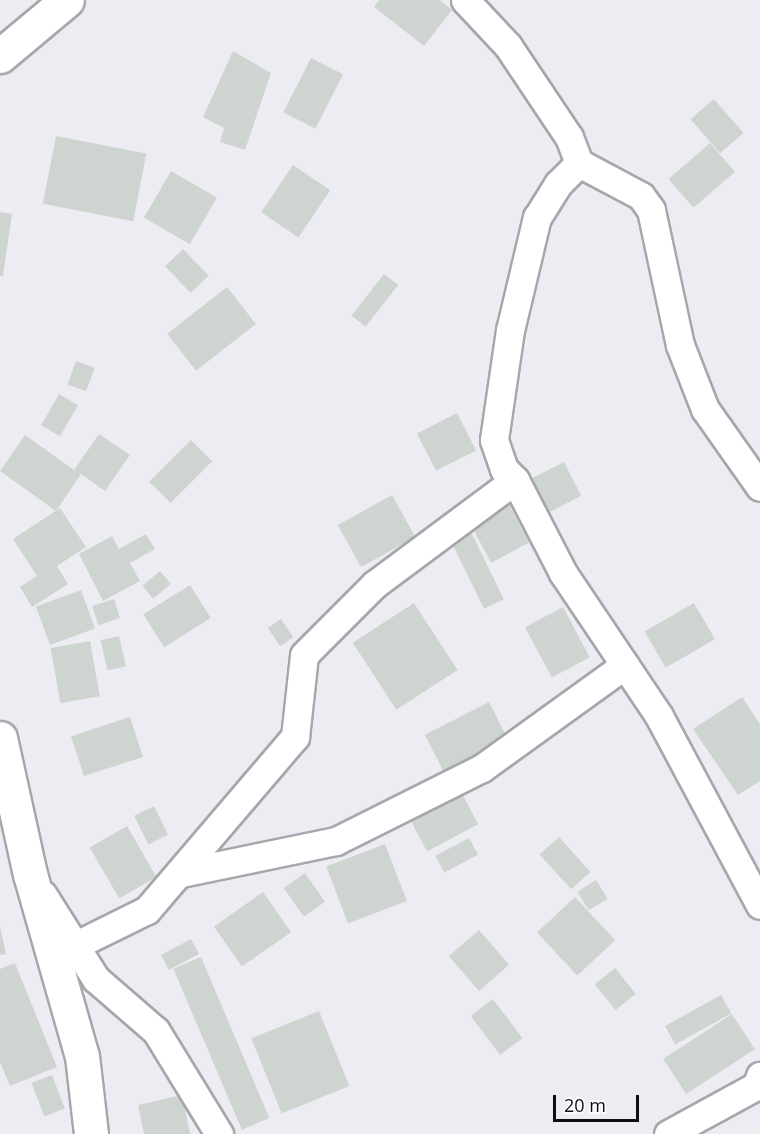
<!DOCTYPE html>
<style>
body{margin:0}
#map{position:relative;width:760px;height:1134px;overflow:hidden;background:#edecf3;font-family:"Open Sans",sans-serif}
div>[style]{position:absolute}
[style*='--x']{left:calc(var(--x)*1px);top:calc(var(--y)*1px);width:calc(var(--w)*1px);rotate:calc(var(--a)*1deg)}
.building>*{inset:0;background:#ced5d1;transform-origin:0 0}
.roads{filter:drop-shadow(2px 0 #a6a6ac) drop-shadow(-2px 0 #a6a6ac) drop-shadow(0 2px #a6a6ac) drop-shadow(0 -2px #a6a6ac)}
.minor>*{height:27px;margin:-13.5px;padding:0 13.5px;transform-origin:13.5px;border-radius:13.5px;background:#fff}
.major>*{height:33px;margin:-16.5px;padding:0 16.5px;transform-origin:16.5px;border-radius:16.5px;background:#fff}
span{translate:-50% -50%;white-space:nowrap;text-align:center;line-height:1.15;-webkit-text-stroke:4.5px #fbfafe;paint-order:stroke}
.scale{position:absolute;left:553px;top:1095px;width:86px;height:27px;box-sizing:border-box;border:3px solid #0e0e10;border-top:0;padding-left:8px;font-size:18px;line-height:21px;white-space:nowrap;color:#0e0e10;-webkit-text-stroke:4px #fbfafe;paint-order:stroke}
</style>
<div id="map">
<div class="building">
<i style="clip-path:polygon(379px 0,440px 0,452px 10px,424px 46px,374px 7px)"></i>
<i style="clip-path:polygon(233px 51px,271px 73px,245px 150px,220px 142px,224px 128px,203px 117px)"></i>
<i style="left:311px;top:58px;width:36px;height:61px;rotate:27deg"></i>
<i style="left:714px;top:99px;width:45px;height:31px;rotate:49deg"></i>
<i style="left:56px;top:136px;width:92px;height:69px;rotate:11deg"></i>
<i style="left:710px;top:143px;width:38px;height:55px;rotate:49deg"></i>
<i style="left:293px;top:165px;width:45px;height:57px;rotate:34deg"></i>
<i style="left:171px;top:171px;width:53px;height:54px;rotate:30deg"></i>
<i style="clip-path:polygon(0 212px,12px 214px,3px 276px,0 276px)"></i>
<i style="left:183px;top:249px;width:37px;height:25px;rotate:46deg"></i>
<i style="left:384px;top:274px;width:18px;height:53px;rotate:38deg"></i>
<i style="left:227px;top:287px;width:47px;height:76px;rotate:52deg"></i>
<i style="left:76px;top:361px;width:20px;height:25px;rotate:20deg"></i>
<i style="left:59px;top:394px;width:22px;height:36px;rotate:30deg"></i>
<i style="left:457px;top:413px;width:42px;height:45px;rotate:63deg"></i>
<i style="clip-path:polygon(99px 434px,130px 455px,105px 491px,81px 474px,56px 511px,0 471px,25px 435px,74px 470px)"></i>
<i style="left:191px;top:440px;width:30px;height:59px;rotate:45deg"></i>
<i style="left:564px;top:462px;width:38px;height:38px;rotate:63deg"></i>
<i style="left:392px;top:495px;width:48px;height:62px;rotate:61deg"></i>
<i style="left:507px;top:501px;width:47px;height:43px;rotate:62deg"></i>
<i style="clip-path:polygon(60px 508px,86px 547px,57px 566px,68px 584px,32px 607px,20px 587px,37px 576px,13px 539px)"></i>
<i style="left:470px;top:530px;width:77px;height:22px;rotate:64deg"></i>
<i style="clip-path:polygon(146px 534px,155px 549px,130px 563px,140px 581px,103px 601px,79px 554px,112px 536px,119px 549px)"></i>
<i style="left:160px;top:571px;width:17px;height:23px;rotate:50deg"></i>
<i style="left:190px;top:585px;width:39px;height:55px;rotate:58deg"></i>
<i style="left:81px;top:590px;width:41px;height:48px;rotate:70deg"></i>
<i style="left:114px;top:599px;width:20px;height:23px;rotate:72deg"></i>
<i style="left:414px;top:603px;width:80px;height:73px;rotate:57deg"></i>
<i style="left:694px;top:603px;width:42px;height:57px;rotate:60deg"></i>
<i style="left:563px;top:607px;width:57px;height:43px;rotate:62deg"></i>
<i style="left:281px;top:619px;width:22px;height:16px;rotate:56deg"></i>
<i style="left:119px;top:636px;width:31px;height:19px;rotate:77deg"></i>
<i style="left:90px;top:641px;width:56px;height:40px;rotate:80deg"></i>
<i style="clip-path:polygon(742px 697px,760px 724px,760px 781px,738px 795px,693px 729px)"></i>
<i style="left:489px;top:702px;width:44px;height:72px;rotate:63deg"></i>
<i style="left:130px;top:717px;width:42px;height:62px;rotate:72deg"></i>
<i style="left:459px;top:788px;width:41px;height:58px;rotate:62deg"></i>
<i style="left:154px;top:806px;width:32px;height:22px;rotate:64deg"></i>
<i style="left:127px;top:826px;width:59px;height:43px;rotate:60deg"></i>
<i style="left:559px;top:837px;width:47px;height:26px;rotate:48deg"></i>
<i style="left:469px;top:838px;width:19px;height:38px;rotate:62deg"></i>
<i style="left:385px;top:844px;width:61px;height:63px;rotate:69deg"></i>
<i style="left:305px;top:873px;width:35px;height:26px;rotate:55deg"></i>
<i style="left:596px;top:880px;width:22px;height:22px;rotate:58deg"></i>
<i style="left:263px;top:892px;width:49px;height:60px;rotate:55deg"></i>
<i style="left:575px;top:897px;width:59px;height:52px;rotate:47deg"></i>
<i style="clip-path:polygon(0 926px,6px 954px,0 955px)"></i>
<i style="left:479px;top:930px;width:46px;height:40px;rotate:49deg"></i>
<i style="left:191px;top:939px;width:17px;height:34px;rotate:62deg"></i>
<i style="left:201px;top:957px;width:175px;height:30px;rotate:67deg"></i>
<i style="clip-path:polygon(15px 963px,57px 1067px,10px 1086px,0 1062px,0 969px)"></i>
<i style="left:615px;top:968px;width:33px;height:26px;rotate:51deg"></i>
<i style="left:721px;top:995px;width:21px;height:64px;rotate:61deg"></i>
<i style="left:493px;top:999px;width:49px;height:28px;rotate:53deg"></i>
<i style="left:319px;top:1011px;width:81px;height:73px;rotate:68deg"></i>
<i style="left:732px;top:1014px;width:42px;height:82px;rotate:57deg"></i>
<i style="left:52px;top:1075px;width:36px;height:22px;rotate:69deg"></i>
<i style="clip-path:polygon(182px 1095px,190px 1134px,144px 1134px,138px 1105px)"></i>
</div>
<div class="roads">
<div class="minor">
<i style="--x:465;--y:0;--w:63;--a:46.9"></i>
<i style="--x:508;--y:46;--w:110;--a:56.2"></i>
<i style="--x:569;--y:137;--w:28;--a:69"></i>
<i style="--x:579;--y:163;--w:30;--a:135"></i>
<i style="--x:558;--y:184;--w:39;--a:122"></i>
<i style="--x:537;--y:217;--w:116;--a:103.4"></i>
<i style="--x:510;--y:330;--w:111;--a:98.3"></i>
<i style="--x:494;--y:440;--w:31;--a:71"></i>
<i style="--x:504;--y:469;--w:16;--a:45"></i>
<i style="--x:515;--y:480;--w:105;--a:62.7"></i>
<i style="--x:563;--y:573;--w:172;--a:56.1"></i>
<i style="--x:659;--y:716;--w:214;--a:61.9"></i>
<i style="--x:579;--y:163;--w:70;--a:28"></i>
<i style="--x:641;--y:196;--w:17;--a:54"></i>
<i style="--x:651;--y:210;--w:138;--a:77.9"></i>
<i style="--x:680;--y:345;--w:69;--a:68.7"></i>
<i style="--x:705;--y:409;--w:95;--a:54.8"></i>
<i style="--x:181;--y:873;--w:158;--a:-11.7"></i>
<i style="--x:336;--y:841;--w:163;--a:-26.6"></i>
<i style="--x:482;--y:768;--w:176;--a:-35.8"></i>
<i style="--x:43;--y:895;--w:99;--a:57.8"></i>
<i style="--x:96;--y:979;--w:79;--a:40.9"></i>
<i style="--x:156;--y:1031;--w:121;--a:58.5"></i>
<i style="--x:74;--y:946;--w:81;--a:-26.3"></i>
<i style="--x:147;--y:910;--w:228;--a:-49.5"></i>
<i style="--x:295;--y:737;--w:82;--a:-83.7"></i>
<i style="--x:304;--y:655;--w:100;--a:-45"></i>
<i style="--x:375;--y:584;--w:174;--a:-36.6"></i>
<i style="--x:668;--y:1134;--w:100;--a:-28.6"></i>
<i style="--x:756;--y:1086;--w:11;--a:-68"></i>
</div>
<div class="major">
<i style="--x:0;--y:56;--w:87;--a:-39.9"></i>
<i style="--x:0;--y:738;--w:139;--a:77.6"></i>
<i style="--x:30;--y:874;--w:189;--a:74.1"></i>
<i style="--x:82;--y:1056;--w:79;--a:83.4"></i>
</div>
</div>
<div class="scale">20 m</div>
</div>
